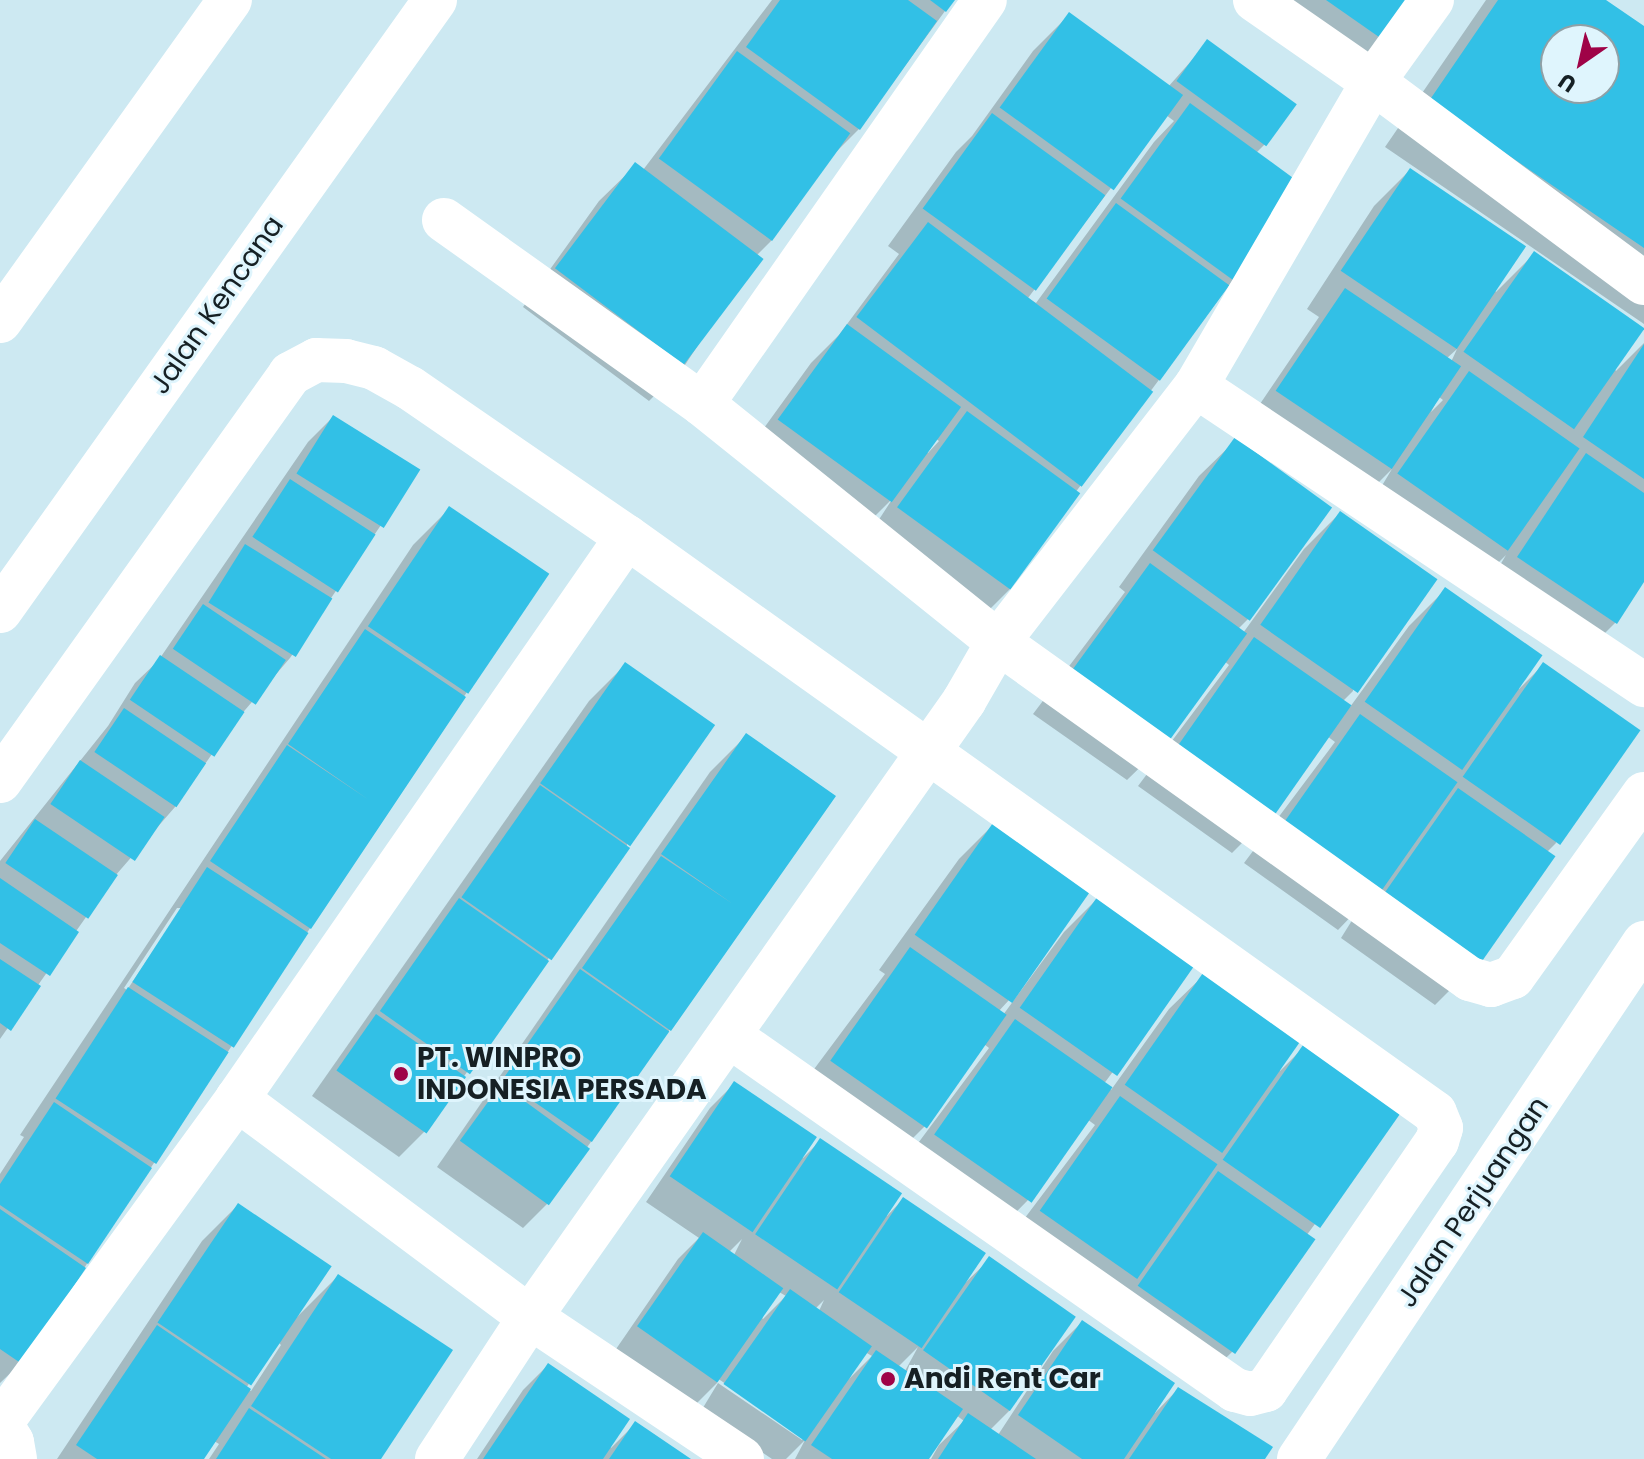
<!DOCTYPE html>
<style>
body{margin:0}
#map{position:relative;width:1644px;height:1459px;overflow:hidden;background:#cde9f2;font-family:Poppins,sans-serif}
div>[style]{position:absolute}
[style*='--x']{left:calc(var(--x)*1px);top:calc(var(--y)*1px);width:calc(var(--w)*1px);rotate:calc(var(--a)*1deg)}
.shadow>*{inset:0;background:#0003}
.building>*{inset:0;background:#32c0e6;transform-origin:0 0}
.minor>*{height:44px;margin:-22px;padding:0 22px;transform-origin:22px;border-radius:22px;background:#fff}
.dots>*{width:22px;height:22px;translate:-50% -50%;box-sizing:border-box;border:4px solid #dff5fd;border-radius:50%}
span{translate:-50% -50%;white-space:nowrap;text-align:center;line-height:1.15;-webkit-text-stroke:6px #dff5fd;paint-order:stroke}
.street-label{font-size:28px;color:#162024}
.poi-label{font-size:28px;color:#162024;font-weight:700}
.left{translate:0 -50%;text-align:left}
.north{position:absolute;left:1540px;top:24px;width:80px;height:80px;box-sizing:border-box;background:#dff5fd;border:2px solid #8fa0a6;border-radius:50%;rotate:214deg;font-size:22px;font-weight:700;line-height:32px;text-align:center;color:#162024}
.north::after{content:'';display:block;margin:auto;width:28px;height:36px;background:#9f0347;clip-path:polygon(50% 0,100% 100%,50% 72%,0 100%)}
</style>
<div id="map">
<div class="shadow">
<i style="clip-path:polygon(772px 0,953px 0,859px 129px,832px 156px,771px 241px,757px 255px,685px 365px,649px 401px,523px 307px,599px 201px,636px 165px,643px 170px)"></i>
<i style="clip-path:polygon(1239px 0,1418px 0,1351px 79px)"></i>
<i style="clip-path:polygon(evenodd,1486px 0,1603px 0,1644px 28px,1644px 324px,1385px 147px,1486px 0,1556px 40px,1604px 40px,1604px 88px,1556px 88px,1556px 40px)"></i>
<i style="clip-path:polygon(evenodd,1069px 15px,1168px 87px,1208px 42px,1265px 144px,1256px 153px,1233px 280px,1075px 493px,1010px 589px,974px 625px,863px 544px,893px 498px,853px 538px,743px 457px,811px 363px,839px 335px,899px 254px,888px 246px,956px 152px,972px 136px,1033px 51px,1069px 15px,1166px 115px,1174px 121px,1154px 142px,1036px 303px,1028px 298px,1166px 115px,1069px 15px,935px 438px,939px 441px,928px 453px,926px 452px,935px 438px)"></i>
<i style="clip-path:polygon(evenodd,1410px 170px,1496px 292px,1534px 254px,1616px 371px,1644px 343px,1644px 579px,1615px 623px,1579px 659px,1483px 594px,1506px 555px,1473px 588px,1366px 512px,1392px 469px,1355px 506px,1243px 429px,1319px 317px,1307px 309px,1374px 206px,1410px 170px,1457px 349px,1451px 362px,1446px 359px,1457px 349px,1410px 170px,1439px 397px,1443px 400px,1431px 412px,1439px 397px)"></i>
<i style="clip-path:polygon(333px 417px,418px 471px,290px 658px,233px 724px,175px 807px,115px 876px,0 1039px,0 861px,108px 726px,135px 683px,158px 661px,308px 442px)"></i>
<i style="clip-path:polygon(1236px 440px,1249px 618px,1238px 629px,1243px 633px,1304px 549px,1340px 513px,1353px 691px,1342px 702px,1350px 707px,1409px 626px,1445px 590px,1519px 689px,1543px 665px,1556px 843px,1546px 853px,1471px 969px,1435px 1005px,1341px 938px,1361px 906px,1338px 930px,1244px 863px,1335px 742px,1327px 736px,1268px 817px,1232px 853px,1138px 786px,1229px 665px,1224px 661px,1164px 744px,1127px 780px,1033px 714px,1125px 592px,1119px 587px,1199px 476px)"></i>
<i style="clip-path:polygon(evenodd,449px 509px,467px 692px,21px 1363px,0 1383px,0 1174px,24px 1137px,20px 1135px,413px 545px,449px 509px,177px 908px,182px 908px,127px 990px,124px 988px,177px 908px)"></i>
<i style="clip-path:polygon(625px 665px,627px 849px,424px 1132px,399px 1157px,312px 1096px,589px 701px)"></i>
<i style="clip-path:polygon(747px 735px,833px 797px,548px 1203px,523px 1228px,437px 1167px,710px 772px)"></i>
<i style="clip-path:polygon(995px 823px,1009px 1000px,998px 1012px,1003px 1015px,1064px 932px,1100px 896px,1194px 963px,1103px 1085px,1111px 1090px,1169px 1009px,1206px 973px,1280px 1071px,1303px 1048px,1397px 1114px,1306px 1236px,1232px 1352px,1195px 1388px,1003px 1247px,1095px 1125px,1087px 1119px,1028px 1200px,992px 1237px,898px 1170px,989px 1048px,984px 1044px,924px 1127px,888px 1163px,794px 1096px,885px 974px,879px 970px,959px 859px)"></i>
<i style="clip-path:polygon(evenodd,735px 1083px,803px 1158px,820px 1141px,887px 1216px,903px 1199px,965px 1283px,990px 1259px,1010px 1410px,990px 1430px,998px 1435px,1053px 1351px,1082px 1322px,1155px 1413px,1178px 1389px,1262px 1459px,931px 1459px,939px 1445px,964px 1421px,956px 1415px,926px 1459px,795px 1459px,805px 1440px,786px 1459px,772px 1459px,701px 1411px,718px 1383px,802px 1440px,804px 1437px,717px 1378px,717px 1383px,693px 1407px,614px 1352px,678px 1259px,699px 1238px,646px 1202px,710px 1108px,735px 1083px,742px 1239px,734px 1255px,729px 1252px,742px 1239px,735px 1083px,779px 1292px,786px 1296px,763px 1319px,762px 1318px,779px 1292px,735px 1083px,824px 1300px,819px 1311px,815px 1309px,824px 1300px,735px 1083px,918px 1347px,905px 1371px,898px 1367px,918px 1347px,735px 1083px,865px 1352px,872px 1356px,849px 1379px,865px 1352px)"></i>
<i style="clip-path:polygon(evenodd,238px 1205px,297px 1317px,338px 1276px,379px 1459px,209px 1459px,219px 1444px,214px 1441px,201px 1459px,57px 1459px,202px 1241px,238px 1205px,278px 1342px,281px 1345px,251px 1391px,246px 1388px,278px 1342px)"></i>
<i style="clip-path:polygon(548px 1365px,611px 1448px,635px 1424px,687px 1459px,477px 1459px,523px 1390px)"></i>
</div>
<div class="building">
<i style="clip-path:polygon(780px 0,908px 0,937px 21px,860px 130px,746px 47px)"></i>
<i style="clip-path:polygon(930px 0,955px 0,946px 12px)"></i>
<i style="clip-path:polygon(1326px 0,1421px 0,1389px 44px)"></i>
<i style="clip-path:polygon(evenodd,1498px 0,1606px 0,1644px 26px,1644px 248px,1429px 101px,1498px 0,1556px 40px,1604px 40px,1604px 88px,1556px 88px,1556px 40px)"></i>
<i style="left:1069px;top:12px;width:141px;height:118px;rotate:36deg"></i>
<i style="left:1207px;top:39px;width:111px;height:52px;rotate:36deg"></i>
<i style="left:737px;top:51px;width:140px;height:133px;rotate:36deg"></i>
<i style="left:1190px;top:103px;width:141px;height:118px;rotate:36deg"></i>
<i style="left:992px;top:113px;width:140px;height:118px;rotate:36deg"></i>
<i style="left:635px;top:162px;width:161px;height:133px;rotate:37deg"></i>
<i style="left:1410px;top:168px;width:140px;height:124px;rotate:34deg"></i>
<i style="left:1116px;top:203px;width:140px;height:118px;rotate:36deg"></i>
<i style="left:928px;top:222px;width:282px;height:119px;rotate:37deg"></i>
<i style="left:1534px;top:251px;width:135px;height:123px;rotate:35deg"></i>
<i style="left:1345px;top:288px;width:140px;height:124px;rotate:34deg"></i>
<i style="left:847px;top:324px;width:141px;height:118px;rotate:36deg"></i>
<i style="clip-path:polygon(1644px 344px,1644px 479px,1583px 437px)"></i>
<i style="left:1469px;top:371px;width:135px;height:125px;rotate:35deg"></i>
<i style="left:967px;top:411px;width:140px;height:119px;rotate:36deg"></i>
<i style="left:333px;top:415px;width:103px;height:69px;rotate:32deg"></i>
<i style="left:1235px;top:437px;width:120px;height:140px;rotate:36deg"></i>
<i style="clip-path:polygon(1586px 453px,1644px 493px,1644px 582px,1617px 624px,1517px 557px)"></i>
<i style="left:290px;top:479px;width:102px;height:69px;rotate:33deg"></i>
<i style="left:449px;top:506px;width:121px;height:145px;rotate:34deg"></i>
<i style="left:1340px;top:511px;width:119px;height:139px;rotate:35deg"></i>
<i style="left:245px;top:544px;width:103px;height:69px;rotate:32deg"></i>
<i style="left:1150px;top:563px;width:120px;height:140px;rotate:36deg"></i>
<i style="left:1445px;top:587px;width:119px;height:140px;rotate:35deg"></i>
<i style="left:203px;top:604px;width:100px;height:54px;rotate:34deg"></i>
<i style="clip-path:polygon(365px 629px,466px 697px,311px 929px,210px 861px,287px 745px,369px 800px,288px 744px)"></i>
<i style="left:1254px;top:637px;width:119px;height:138px;rotate:35deg"></i>
<i style="left:160px;top:655px;width:102px;height:54px;rotate:34deg"></i>
<i style="left:625px;top:662px;width:110px;height:148px;rotate:35deg"></i>
<i style="left:1543px;top:662px;width:119px;height:140px;rotate:35deg"></i>
<i style="left:124px;top:708px;width:99px;height:53px;rotate:34deg"></i>
<i style="left:1360px;top:714px;width:119px;height:139px;rotate:35deg"></i>
<i style="clip-path:polygon(746px 733px,836px 796px,671px 1031px,582px 968px,661px 856px,733px 904px,661px 854px)"></i>
<i style="left:80px;top:760px;width:102px;height:53px;rotate:34deg"></i>
<i style="left:540px;top:785px;width:110px;height:137px;rotate:35deg"></i>
<i style="left:1458px;top:788px;width:119px;height:140px;rotate:35deg"></i>
<i style="left:35px;top:819px;width:100px;height:53px;rotate:34deg"></i>
<i style="left:995px;top:820px;width:119px;height:140px;rotate:35deg"></i>
<i style="left:207px;top:867px;width:121px;height:137px;rotate:33deg"></i>
<i style="clip-path:polygon(0 878px,79px 932px,50px 976px,0 943px)"></i>
<i style="left:1100px;top:893px;width:119px;height:140px;rotate:35deg"></i>
<i style="left:459px;top:898px;width:110px;height:138px;rotate:35deg"></i>
<i style="left:910px;top:947px;width:118px;height:139px;rotate:35deg"></i>
<i style="clip-path:polygon(0 959px,41px 986px,11px 1031px,0 1023px)"></i>
<i style="left:580px;top:969px;width:109px;height:135px;rotate:35deg"></i>
<i style="left:1205px;top:970px;width:119px;height:140px;rotate:35deg"></i>
<i style="left:128px;top:987px;width:120px;height:133px;rotate:33deg"></i>
<i style="left:376px;top:1014px;width:110px;height:69px;rotate:35deg"></i>
<i style="left:1015px;top:1019px;width:119px;height:141px;rotate:35deg"></i>
<i style="left:1303px;top:1045px;width:119px;height:140px;rotate:35deg"></i>
<i style="left:734px;top:1081px;width:100px;height:115px;rotate:34deg"></i>
<i style="left:501px;top:1084px;width:110px;height:70px;rotate:36deg"></i>
<i style="left:1120px;top:1096px;width:119px;height:140px;rotate:35deg"></i>
<i style="clip-path:polygon(54px 1102px,152px 1168px,88px 1264px,0 1205px,0 1184px)"></i>
<i style="left:820px;top:1138px;width:99px;height:116px;rotate:34deg"></i>
<i style="left:1218px;top:1171px;width:119px;height:140px;rotate:35deg"></i>
<i style="left:903px;top:1197px;width:100px;height:115px;rotate:34deg"></i>
<i style="left:238px;top:1203px;width:113px;height:144px;rotate:34deg"></i>
<i style="clip-path:polygon(0 1209px,86px 1268px,22px 1364px,0 1349px)"></i>
<i style="left:703px;top:1232px;width:98px;height:115px;rotate:35deg"></i>
<i style="left:989px;top:1256px;width:106px;height:115px;rotate:35deg"></i>
<i style="clip-path:polygon(338px 1274px,453px 1350px,381px 1459px,331px 1459px,251px 1406px)"></i>
<i style="left:790px;top:1289px;width:100px;height:116px;rotate:35deg"></i>
<i style="clip-path:polygon(1082px 1320px,1175px 1383px,1124px 1459px,1082px 1459px,1018px 1415px)"></i>
<i style="clip-path:polygon(157px 1325px,251px 1389px,204px 1459px,97px 1459px,76px 1445px)"></i>
<i style="clip-path:polygon(876px 1350px,963px 1409px,929px 1459px,832px 1459px,811px 1445px)"></i>
<i style="clip-path:polygon(548px 1363px,630px 1419px,603px 1459px,483px 1459px)"></i>
<i style="clip-path:polygon(1178px 1387px,1273px 1447px,1265px 1459px,1129px 1459px)"></i>
<i style="clip-path:polygon(249px 1408px,326px 1459px,216px 1459px)"></i>
<i style="clip-path:polygon(968px 1413px,1036px 1459px,938px 1459px)"></i>
<i style="clip-path:polygon(635px 1421px,691px 1459px,609px 1459px)"></i>
</div>
<div class="minor">
<i style="--x:1255;--y:0;--w:144;--a:34.8"></i>
<i style="--x:1373;--y:82;--w:337;--a:36.6"></i>
<i style="--x:444;--y:220;--w:317;--a:35.5"></i>
<i style="--x:702;--y:404;--w:380;--a:38.8"></i>
<i style="--x:998;--y:642;--w:580;--a:35.53"></i>
<i style="--x:1470;--y:979;--w:22;--a:16"></i>
<i style="--x:1491;--y:985;--w:23;--a:-20"></i>
<i style="--x:1513;--y:977;--w:225;--a:-54.4"></i>
<i style="--x:0;--y:321;--w:395;--a:-54.4"></i>
<i style="--x:1196;--y:386;--w:539;--a:33.72"></i>
<i style="--x:702;--y:404;--w:493;--a:-55"></i>
<i style="--x:0;--y:611;--w:750;--a:-54.55"></i>
<i style="--x:0;--y:781;--w:500;--a:-54.5"></i>
<i style="--x:290;--y:374;--w:30;--a:-28"></i>
<i style="--x:316;--y:360;--w:30;--a:2"></i>
<i style="--x:346;--y:361;--w:29;--a:14"></i>
<i style="--x:374;--y:368;--w:41;--a:29.1"></i>
<i style="--x:410;--y:388;--w:263;--a:34.5"></i>
<i style="--x:627;--y:537;--w:992;--a:35.48"></i>
<i style="--x:1435;--y:1113;--w:16;--a:68"></i>
<i style="--x:1441;--y:1128;--w:14;--a:107"></i>
<i style="--x:1437;--y:1141;--w:302;--a:124.5"></i>
<i style="--x:1266;--y:1390;--w:16;--a:166"></i>
<i style="--x:1250;--y:1394;--w:16;--a:-165"></i>
<i style="--x:1235;--y:1390;--w:615;--a:-144.99"></i>
<i style="--x:237;--y:1099;--w:365;--a:36.7"></i>
<i style="--x:530;--y:1317;--w:255;--a:33.8"></i>
<i style="--x:0;--y:1422;--w:23;--a:59"></i>
<i style="--x:12;--y:1442;--w:17;--a:80"></i>
<i style="--x:1;--y:1423;--w:401;--a:-53.9"></i>
<i style="--x:237;--y:1099;--w:684;--a:-55.24"></i>
<i style="--x:437;--y:1459;--w:170;--a:-56.8"></i>
<i style="--x:530;--y:1317;--w:754;--a:-54.83"></i>
<i style="--x:964;--y:701;--w:68;--a:-60"></i>
<i style="--x:998;--y:642;--w:324;--a:-52.3"></i>
<i style="--x:1196;--y:386;--w:352;--a:-59.8"></i>
<i style="--x:1373;--y:82;--w:101;--a:-54.3"></i>
<i style="--x:1299;--y:1459;--w:621;--a:-56.23"></i>
</div>
<div class="dots">
<i style="left:401px;top:1074px;background:#9f0347"></i>
<i style="left:888px;top:1379px;background:#9f0347"></i>
</div>
<div class="street-label">
<span style="left:217px;top:305px;rotate:-55deg">Jalan Kencana</span>
<span style="left:1473px;top:1202px;rotate:-56deg">Jalan Perjuangan</span>
</div>
<div class="poi-label">
<span class="left" style="left:417px;top:1074px">PT. WINPRO<br>INDONESIA PERSADA</span>
<span class="left" style="left:904px;top:1379px">Andi Rent Car</span>
</div>
<div class="north">U</div>
</div>
